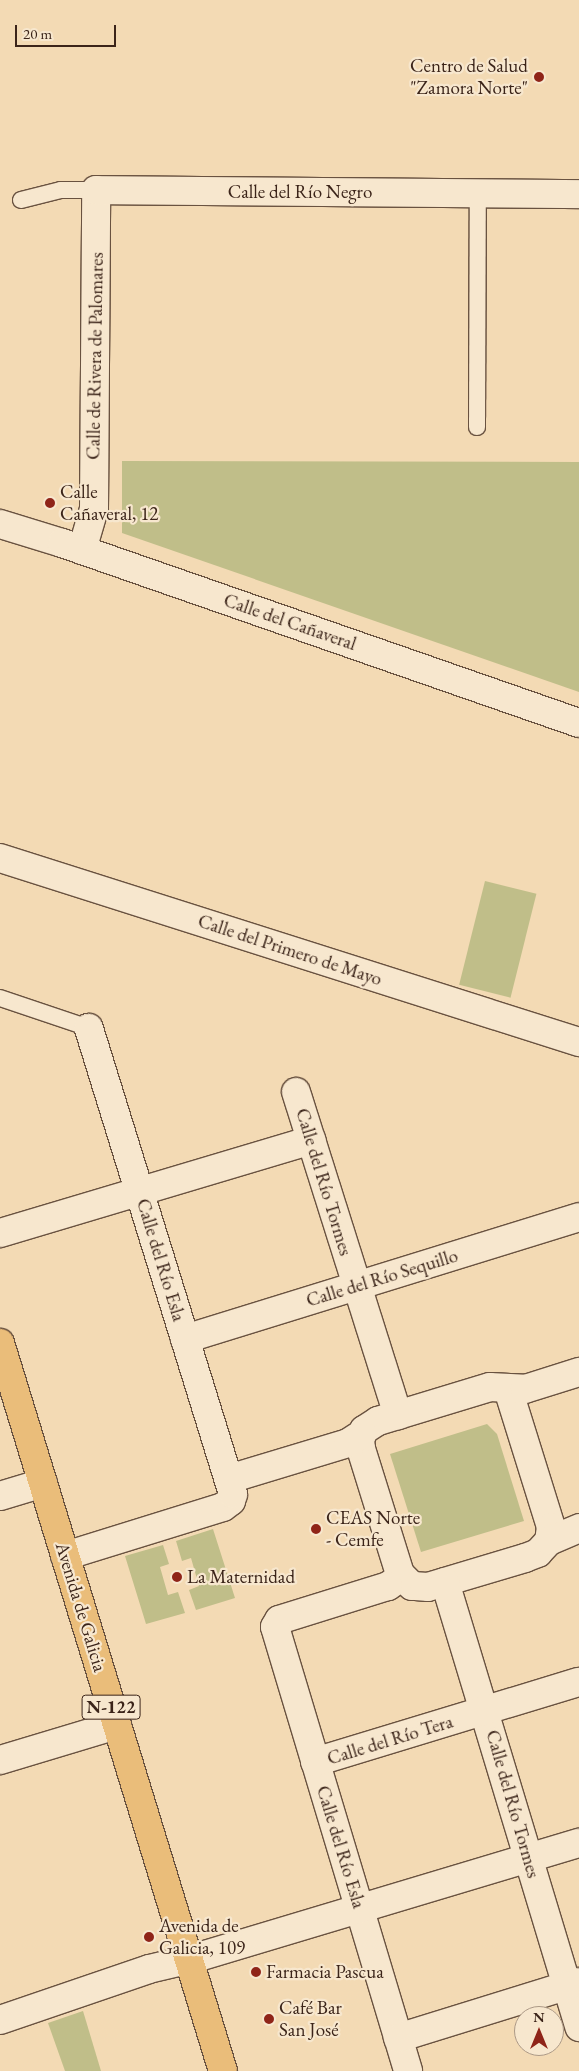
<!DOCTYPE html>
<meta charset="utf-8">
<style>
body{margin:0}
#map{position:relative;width:579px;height:2071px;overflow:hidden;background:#f3dab4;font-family:"EB Garamond",serif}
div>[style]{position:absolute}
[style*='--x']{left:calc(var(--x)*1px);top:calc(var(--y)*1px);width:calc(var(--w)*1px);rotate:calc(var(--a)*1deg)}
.green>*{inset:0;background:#c0be89;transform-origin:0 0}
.roads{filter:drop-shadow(1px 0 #695240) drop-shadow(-1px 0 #695240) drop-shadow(0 1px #695240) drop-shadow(0 -1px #695240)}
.lane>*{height:16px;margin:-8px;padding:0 8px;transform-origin:8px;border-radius:8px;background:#f7e7ce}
.street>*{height:28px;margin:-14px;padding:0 14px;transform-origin:14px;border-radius:14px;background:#f7e7ce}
.highway>*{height:28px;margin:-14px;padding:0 14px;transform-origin:14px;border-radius:14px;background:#eabd7a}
.dots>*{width:14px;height:14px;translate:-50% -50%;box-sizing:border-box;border:2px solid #f7e7ce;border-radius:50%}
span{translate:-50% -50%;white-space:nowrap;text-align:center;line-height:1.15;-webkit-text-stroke:4.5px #f7e7ce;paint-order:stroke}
.shield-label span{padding:1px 4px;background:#f7e7ce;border:1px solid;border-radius:4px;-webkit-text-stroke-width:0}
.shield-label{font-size:18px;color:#3b2419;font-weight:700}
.poi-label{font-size:19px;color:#3b2419}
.right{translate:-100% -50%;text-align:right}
.left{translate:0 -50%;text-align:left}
.street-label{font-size:19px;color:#3b2419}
.north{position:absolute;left:514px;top:2006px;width:50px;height:50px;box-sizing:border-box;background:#f7e7ce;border:1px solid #ac9986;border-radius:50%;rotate:0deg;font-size:14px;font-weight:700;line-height:20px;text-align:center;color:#3b2419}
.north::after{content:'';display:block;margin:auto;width:18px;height:22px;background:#8f2418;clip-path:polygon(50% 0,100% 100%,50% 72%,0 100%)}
.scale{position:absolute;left:15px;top:25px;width:101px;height:22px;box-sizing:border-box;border:2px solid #3b2419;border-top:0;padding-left:6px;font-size:15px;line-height:18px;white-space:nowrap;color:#3b2419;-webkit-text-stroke:4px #f7e7ce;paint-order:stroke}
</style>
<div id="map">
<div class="green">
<i style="clip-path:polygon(122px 461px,579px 462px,579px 692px,122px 533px)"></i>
<i style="left:485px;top:881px;width:53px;height:107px;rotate:14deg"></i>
<i style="clip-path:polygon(487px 1424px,497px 1434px,524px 1521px,421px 1552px,390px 1454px)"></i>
<i style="clip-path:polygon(213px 1529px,235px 1598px,196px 1610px,189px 1590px,199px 1586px,191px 1558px,182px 1561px,176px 1541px)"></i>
<i style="clip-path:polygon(163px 1545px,169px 1564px,160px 1567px,168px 1595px,178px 1592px,185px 1613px,146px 1624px,125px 1556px)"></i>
<i style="clip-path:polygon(83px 2011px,101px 2071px,65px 2071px,48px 2023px)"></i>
</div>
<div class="roads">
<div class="lane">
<i style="--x:21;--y:200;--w:41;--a:-14"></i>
<i style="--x:61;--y:190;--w:35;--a:0"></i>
<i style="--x:477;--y:427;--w:234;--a:-89.8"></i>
<i style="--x:0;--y:998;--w:94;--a:18.6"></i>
</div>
<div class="street">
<i style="--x:0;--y:524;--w:65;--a:17"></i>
<i style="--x:62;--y:543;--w:547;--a:19.2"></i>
<i style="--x:82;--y:550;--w:43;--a:-73.7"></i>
<i style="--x:94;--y:509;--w:319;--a:-89.6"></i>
<i style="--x:96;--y:190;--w:483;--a:0.5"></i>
<i style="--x:0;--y:858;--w:608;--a:17.63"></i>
<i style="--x:296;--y:1092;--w:339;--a:72.5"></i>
<i style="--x:0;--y:1233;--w:325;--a:-16.6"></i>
<i style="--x:185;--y:1339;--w:412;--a:-17.2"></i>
<i style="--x:508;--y:1389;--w:145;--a:72.7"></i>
<i style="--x:551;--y:1527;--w:14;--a:98"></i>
<i style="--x:549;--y:1541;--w:16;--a:133"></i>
<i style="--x:538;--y:1553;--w:14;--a:159"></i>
<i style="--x:525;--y:1558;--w:101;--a:163.4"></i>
<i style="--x:428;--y:1587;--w:16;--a:-176"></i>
<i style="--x:412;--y:1586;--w:17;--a:-135"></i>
<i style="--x:400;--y:1574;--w:131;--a:-107.3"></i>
<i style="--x:361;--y:1449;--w:10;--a:-96"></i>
<i style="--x:360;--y:1439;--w:10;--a:-66"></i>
<i style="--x:364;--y:1430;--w:17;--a:-33"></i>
<i style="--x:378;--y:1421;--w:117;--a:-16.9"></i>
<i style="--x:490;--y:1387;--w:35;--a:3"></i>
<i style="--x:525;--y:1389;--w:57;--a:-17.5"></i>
<i style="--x:229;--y:1479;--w:124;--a:-16.8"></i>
<i style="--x:348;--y:1443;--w:17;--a:-33"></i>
<i style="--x:0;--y:1496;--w:45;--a:-16.8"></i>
<i style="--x:549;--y:1541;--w:33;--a:-23"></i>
<i style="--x:65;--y:1556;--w:165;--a:-17.2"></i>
<i style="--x:223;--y:1507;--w:10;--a:-37"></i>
<i style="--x:231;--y:1501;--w:7;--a:-74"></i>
<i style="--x:233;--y:1494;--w:488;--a:-107.2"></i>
<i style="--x:401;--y:1577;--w:16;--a:145"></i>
<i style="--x:388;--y:1586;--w:114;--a:162.7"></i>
<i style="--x:279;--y:1620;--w:8;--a:120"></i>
<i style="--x:275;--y:1627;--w:463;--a:73.3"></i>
<i style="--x:445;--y:1582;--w:465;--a:73.2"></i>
<i style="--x:0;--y:1760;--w:122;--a:-16.7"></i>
<i style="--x:315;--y:1762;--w:276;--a:-16.9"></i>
<i style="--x:0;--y:2020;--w:157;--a:-18.9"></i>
<i style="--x:149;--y:1969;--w:47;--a:-13.4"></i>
<i style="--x:195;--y:1958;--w:401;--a:-16.7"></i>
<i style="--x:398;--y:2038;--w:189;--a:-17.2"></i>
</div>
<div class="highway">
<i style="--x:0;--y:1343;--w:761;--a:72.97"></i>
</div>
</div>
<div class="dots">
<i style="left:539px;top:77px;background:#8f2418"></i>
<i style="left:50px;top:503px;background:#8f2418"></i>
<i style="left:316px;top:1529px;background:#8f2418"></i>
<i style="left:177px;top:1577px;background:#8f2418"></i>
<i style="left:149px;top:1937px;background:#8f2418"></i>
<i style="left:256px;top:1972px;background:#8f2418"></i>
<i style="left:269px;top:2019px;background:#8f2418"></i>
</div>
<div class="shield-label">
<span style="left:111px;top:1707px">N-122</span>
</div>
<div class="poi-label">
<span class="right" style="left:528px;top:77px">Centro de Salud<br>"Zamora Norte"</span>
<span class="left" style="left:60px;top:503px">Calle<br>Cañaveral, 12</span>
<span class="left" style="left:326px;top:1529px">CEAS Norte<br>- Cemfe</span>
<span class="left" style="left:187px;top:1577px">La Maternidad</span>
<span class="left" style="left:159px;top:1937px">Avenida de<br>Galicia, 109</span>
<span class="left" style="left:266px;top:1972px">Farmacia Pascua</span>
<span class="left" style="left:279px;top:2019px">Café Bar<br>San José</span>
</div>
<div class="street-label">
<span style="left:300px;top:192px">Calle del Río Negro</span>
<span style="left:95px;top:356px;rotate:-89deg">Calle de Rivera de Palomares</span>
<span style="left:290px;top:622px;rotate:19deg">Calle del Cañaveral</span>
<span style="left:290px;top:950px;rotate:18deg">Calle del Primero de Mayo</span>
<span style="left:324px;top:1182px;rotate:73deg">Calle del Río Tormes</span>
<span style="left:161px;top:1260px;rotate:73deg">Calle del Río Esla</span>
<span style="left:382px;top:1278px;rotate:-17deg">Calle del Río Sequillo</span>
<span style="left:81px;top:1607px;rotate:73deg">Avenida de Galicia</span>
<span style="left:390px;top:1740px;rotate:-17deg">Calle del Río Tera</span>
<span style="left:513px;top:1804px;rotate:74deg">Calle del Río Tormes</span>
<span style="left:341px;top:1847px;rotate:73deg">Calle del Río Esla</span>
</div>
<div class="north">N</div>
<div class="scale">20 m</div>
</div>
